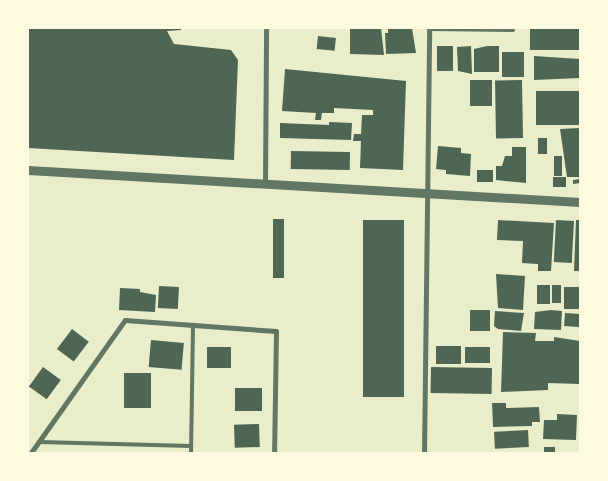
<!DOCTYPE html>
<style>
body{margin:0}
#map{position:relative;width:608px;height:481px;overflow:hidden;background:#e9edc9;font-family:"Sofia Sans Condensed",sans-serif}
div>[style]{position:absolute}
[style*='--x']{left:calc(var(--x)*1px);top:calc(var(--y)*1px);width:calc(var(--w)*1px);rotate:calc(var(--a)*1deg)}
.building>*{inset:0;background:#4f6655;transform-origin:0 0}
.service>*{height:4px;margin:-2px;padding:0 2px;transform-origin:2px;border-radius:2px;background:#617663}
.minor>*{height:5px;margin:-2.5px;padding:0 2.5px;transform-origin:2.5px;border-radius:2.5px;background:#617663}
.tertiary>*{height:9px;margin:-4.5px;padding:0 4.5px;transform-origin:4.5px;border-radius:4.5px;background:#617663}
span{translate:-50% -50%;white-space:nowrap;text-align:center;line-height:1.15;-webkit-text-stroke:5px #fefae0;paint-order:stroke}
.frame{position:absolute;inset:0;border:29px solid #fefae0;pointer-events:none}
</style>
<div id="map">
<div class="building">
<i style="clip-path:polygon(28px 28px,181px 28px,181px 30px,167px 31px,174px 44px,231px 50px,238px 60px,234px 160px,28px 148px)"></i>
<i style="clip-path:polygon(381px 28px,384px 55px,350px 54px,350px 29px)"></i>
<i style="clip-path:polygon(388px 28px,412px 28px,416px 53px,386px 54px,385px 33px,388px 33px)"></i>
<i style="left:530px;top:28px;width:50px;height:22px"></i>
<i style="left:318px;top:36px;width:18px;height:13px;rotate:6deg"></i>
<i style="left:437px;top:46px;width:16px;height:25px"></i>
<i style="clip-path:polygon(471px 46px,472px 74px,458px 71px,457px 47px)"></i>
<i style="clip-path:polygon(487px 46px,499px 46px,499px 72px,474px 72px,474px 49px)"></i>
<i style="left:502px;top:52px;width:22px;height:25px"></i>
<i style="clip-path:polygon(534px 56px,580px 59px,580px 78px,534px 80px)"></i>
<i style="clip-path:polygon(285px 69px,406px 81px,403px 170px,360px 168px,361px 141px,353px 141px,354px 134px,361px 134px,362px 115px,373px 115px,373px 110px,334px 108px,334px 113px,322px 113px,321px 120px,315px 120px,316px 113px,282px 111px)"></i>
<i style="left:470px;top:80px;width:22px;height:26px"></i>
<i style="left:522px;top:80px;width:58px;height:27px;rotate:89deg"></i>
<i style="left:536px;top:91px;width:44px;height:34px"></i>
<i style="clip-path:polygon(329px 122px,352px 123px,351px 140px,280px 138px,280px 123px,329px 125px)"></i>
<i style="clip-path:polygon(580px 128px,580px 177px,567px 177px,560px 129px)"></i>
<i style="left:538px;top:138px;width:9px;height:16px"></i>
<i style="clip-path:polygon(438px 146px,461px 148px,461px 153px,471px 154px,470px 176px,446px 174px,446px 170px,436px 169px)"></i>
<i style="clip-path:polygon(512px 147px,526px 147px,526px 183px,496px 180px,496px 166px,502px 166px,505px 156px,512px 156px)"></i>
<i style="left:291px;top:151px;width:59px;height:18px;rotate:1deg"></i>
<i style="left:554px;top:156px;width:8px;height:20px"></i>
<i style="left:477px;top:170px;width:16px;height:12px"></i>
<i style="left:553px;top:177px;width:13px;height:10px"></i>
<i style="clip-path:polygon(580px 179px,580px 183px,573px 184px,573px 180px)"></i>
<i style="left:273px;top:219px;width:11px;height:59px"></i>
<i style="left:363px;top:220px;width:41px;height:177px"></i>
<i style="clip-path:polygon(498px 220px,554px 223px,551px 271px,538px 271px,538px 264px,522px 263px,523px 241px,497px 240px)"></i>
<i style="left:556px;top:220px;width:18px;height:42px;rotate:3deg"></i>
<i style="clip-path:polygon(576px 220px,580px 220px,580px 271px,574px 271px)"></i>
<i style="clip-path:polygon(496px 274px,525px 276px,523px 310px,498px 308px)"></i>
<i style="left:537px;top:285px;width:13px;height:19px"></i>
<i style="left:552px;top:285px;width:9px;height:18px"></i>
<i style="left:159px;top:286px;width:20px;height:22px;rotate:3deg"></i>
<i style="left:580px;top:287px;width:22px;height:16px;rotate:90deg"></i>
<i style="clip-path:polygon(120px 288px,140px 289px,140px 292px,156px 295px,155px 312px,119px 310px)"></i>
<i style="left:490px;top:310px;width:21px;height:20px;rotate:90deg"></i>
<i style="clip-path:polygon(551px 310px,562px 311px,561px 330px,534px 329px,535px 312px)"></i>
<i style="clip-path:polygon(495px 311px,524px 313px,521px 331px,498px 329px,494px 326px)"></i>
<i style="left:565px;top:313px;width:15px;height:13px;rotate:4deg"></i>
<i style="left:72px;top:329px;width:21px;height:25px;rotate:37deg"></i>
<i style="clip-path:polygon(503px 332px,536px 333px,535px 341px,554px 341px,554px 337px,580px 341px,580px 384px,548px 383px,548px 390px,501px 392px)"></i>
<i style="left:151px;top:340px;width:33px;height:27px;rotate:5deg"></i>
<i style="left:436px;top:346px;width:25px;height:18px"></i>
<i style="left:207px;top:347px;width:24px;height:21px"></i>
<i style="left:465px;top:347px;width:25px;height:16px"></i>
<i style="left:43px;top:367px;width:22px;height:24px;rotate:36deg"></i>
<i style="left:431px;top:367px;width:61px;height:26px;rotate:1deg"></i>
<i style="left:124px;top:373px;width:27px;height:35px"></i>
<i style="left:235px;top:388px;width:27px;height:23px"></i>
<i style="clip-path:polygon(492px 403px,506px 403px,506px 408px,539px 407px,540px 422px,532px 422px,532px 426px,493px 427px)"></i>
<i style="clip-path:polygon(557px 414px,577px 415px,576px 440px,543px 439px,544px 420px,557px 420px)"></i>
<i style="left:259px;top:424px;width:23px;height:25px;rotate:88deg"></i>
<i style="left:528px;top:430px;width:17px;height:34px;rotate:87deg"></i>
<i style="left:544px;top:447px;width:11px;height:7px"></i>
</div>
<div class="service">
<i style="--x:429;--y:29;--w:84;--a:0.7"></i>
<i style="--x:40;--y:442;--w:151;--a:1.5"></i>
<i style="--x:191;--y:454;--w:128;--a:-89.1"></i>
</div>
<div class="minor">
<i style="--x:265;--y:184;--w:156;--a:-89.6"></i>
<i style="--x:30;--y:454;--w:164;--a:-54.7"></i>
<i style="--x:125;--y:320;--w:151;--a:4.2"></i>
<i style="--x:276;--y:331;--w:123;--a:90.9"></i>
<i style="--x:424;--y:454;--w:426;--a:-89.3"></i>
</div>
<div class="tertiary">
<i style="--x:28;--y:170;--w:553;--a:3.32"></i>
</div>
<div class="frame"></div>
</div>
